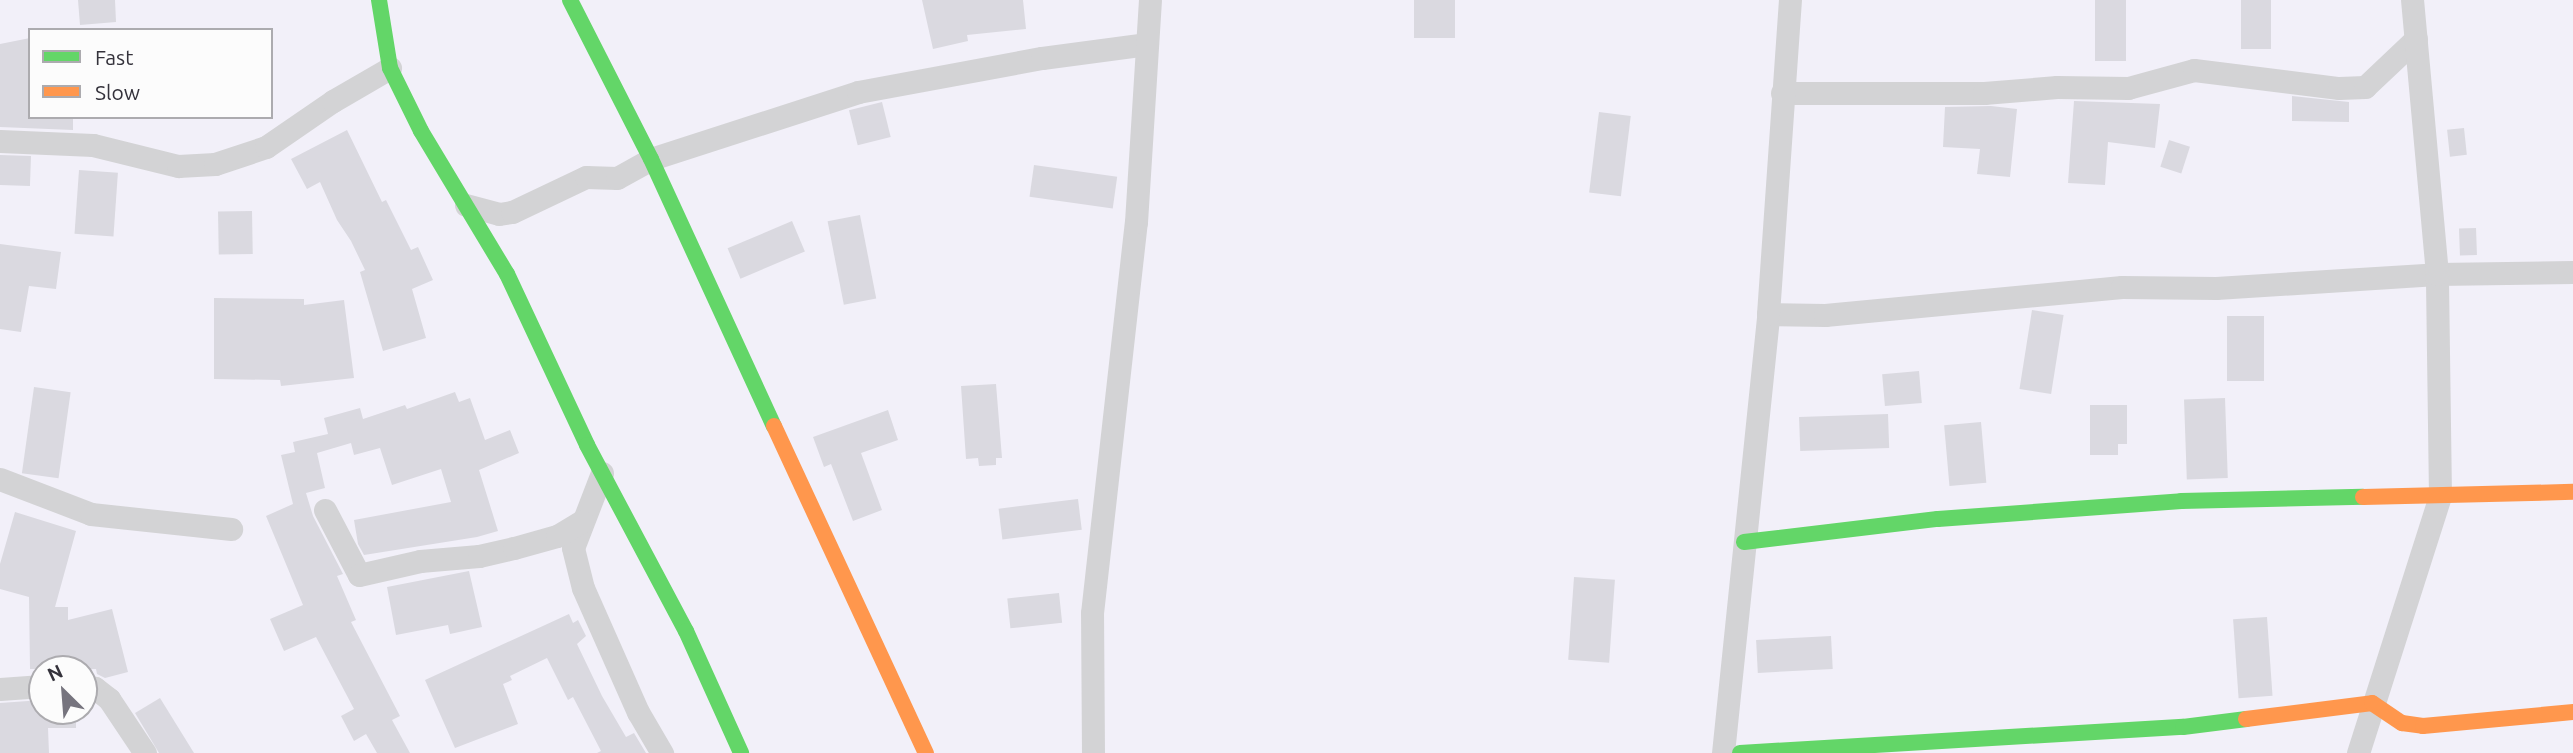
<!DOCTYPE html>
<style>
body{margin:0}
#map{position:relative;width:2573px;height:753px;overflow:hidden;background:#f2f0f9;font-family:Ubuntu,sans-serif}
div>[style]{position:absolute}
[style*='--x']{left:calc(var(--x)*1px);top:calc(var(--y)*1px);width:calc(var(--w)*1px);rotate:calc(var(--a)*1deg)}
.building>*{inset:0;background:#dad9e0;transform-origin:0 0}
.street>*{height:23px;margin:-11.5px;padding:0 11.5px;transform-origin:11.5px;border-radius:11.5px;background:#d3d3d5}
.fast>*{height:16px;margin:-8px;padding:0 8px;transform-origin:8px;border-radius:8px;background:#63d668}
.slow>*{height:16px;margin:-8px;padding:0 8px;transform-origin:8px;border-radius:8px;background:#ff974d}
span{translate:-50% -50%;white-space:nowrap;text-align:center;line-height:1.15;-webkit-text-stroke:5px #fcfcfc;paint-order:stroke}
.legend{position:absolute;left:28px;top:28px;width:245px;height:91px;box-sizing:border-box;background:#fcfcfc;border:2px solid #acabaf;margin:0;padding:9px 12px;list-style:none;font-size:21px;color:#34323b}
.legend li{display:flex;align-items:center;gap:14px;height:35px}
.legend b{width:35px;border:2px solid #acabaf}
.north{position:absolute;left:28px;top:655px;width:70px;height:70px;box-sizing:border-box;background:#fcfcfc;border:2px solid #acabaf;border-radius:50%;rotate:335deg;font-size:19px;font-weight:700;line-height:28px;text-align:center;color:#34323b}
.north::after{content:'';display:block;margin:auto;width:24px;height:32px;background:#76747e;clip-path:polygon(50% 0,100% 100%,50% 72%,0 100%)}
</style>
<div id="map">
<div class="building">
<i style="clip-path:polygon(78px 0,115px 0,116px 22px,80px 25px)"></i>
<i style="clip-path:polygon(922px 0,1023px 0,1026px 29px,967px 35px,968px 41px,933px 49px)"></i>
<i style="left:1414px;top:0;width:41px;height:38px"></i>
<i style="left:2095px;top:0;width:31px;height:61px"></i>
<i style="left:2241px;top:0;width:30px;height:49px"></i>
<i style="clip-path:polygon(30px 38px,30px 117px,73px 117px,73px 130px,0 127px,0 44px)"></i>
<i style="clip-path:polygon(2292px 96px,2349px 102px,2349px 122px,2292px 121px)"></i>
<i style="clip-path:polygon(2074px 101px,2160px 104px,2155px 148px,2108px 142px,2105px 185px,2068px 183px)"></i>
<i style="left:882px;top:102px;width:36px;height:34px;rotate:76deg"></i>
<i style="clip-path:polygon(1991px 106px,2017px 109px,2010px 177px,1977px 174px,1980px 149px,1943px 147px,1945px 107px)"></i>
<i style="left:1599px;top:112px;width:32px;height:81px;rotate:7deg"></i>
<i style="left:2464px;top:128px;width:27px;height:17px;rotate:84deg"></i>
<i style="clip-path:polygon(347px 130px,382px 202px,386px 200px,411px 250px,418px 247px,433px 280px,412px 289px,426px 338px,383px 351px,360px 272px,365px 270px,351px 241px,337px 220px,320px 182px,307px 189px,291px 159px)"></i>
<i style="left:2169px;top:140px;width:22px;height:28px;rotate:18deg"></i>
<i style="left:0;top:155px;width:31px;height:30px;rotate:2deg"></i>
<i style="left:1034px;top:165px;width:84px;height:32px;rotate:8deg"></i>
<i style="left:79px;top:170px;width:39px;height:64px;rotate:4deg"></i>
<i style="left:252px;top:211px;width:43px;height:34px;rotate:89deg"></i>
<i style="left:860px;top:215px;width:85px;height:33px;rotate:79deg"></i>
<i style="left:792px;top:221px;width:33px;height:70px;rotate:67deg"></i>
<i style="left:2476px;top:228px;width:27px;height:17px;rotate:88deg"></i>
<i style="clip-path:polygon(0 244px,61px 252px,56px 289px,29px 286px,21px 332px,0 329px)"></i>
<i style="clip-path:polygon(214px 298px,304px 299px,304px 305px,344px 300px,354px 378px,281px 386px,280px 380px,214px 379px)"></i>
<i style="left:2032px;top:310px;width:32px;height:80px;rotate:9deg"></i>
<i style="left:2264px;top:316px;width:65px;height:37px;rotate:90deg"></i>
<i style="left:1919px;top:371px;width:32px;height:37px;rotate:85deg"></i>
<i style="clip-path:polygon(996px 384px,1002px 458px,996px 458px,996px 465px,979px 466px,978px 458px,966px 459px,961px 386px)"></i>
<i style="left:34px;top:387px;width:37px;height:87px;rotate:8deg"></i>
<i style="clip-path:polygon(455px 392px,459px 402px,470px 398px,485px 440px,510px 430px,519px 453px,479px 470px,498px 531px,477px 537px,364px 555px,358px 544px,354px 520px,451px 502px,441px 469px,392px 485px,380px 448px,354px 455px,351px 443px,317px 453px,325px 488px,306px 493px,313px 516px,343px 574px,337px 576px,356px 620px,351px 622px,400px 716px,392px 720px,410px 753px,377px 753px,366px 734px,354px 741px,341px 716px,354px 709px,316px 637px,284px 651px,270px 619px,303px 605px,266px 516px,293px 504px,281px 455px,295px 452px,293px 442px,328px 434px,324px 418px,360px 408px,363px 419px,405px 405px,407px 409px)"></i>
<i style="left:2225px;top:398px;width:80px;height:41px;rotate:88deg"></i>
<i style="clip-path:polygon(2090px 405px,2127px 405px,2127px 444px,2118px 444px,2118px 455px,2090px 455px)"></i>
<i style="clip-path:polygon(888px 410px,898px 440px,861px 453px,882px 510px,853px 521px,831px 464px,824px 467px,813px 437px)"></i>
<i style="left:1888px;top:414px;width:34px;height:89px;rotate:88deg"></i>
<i style="left:1981px;top:422px;width:61px;height:37px;rotate:85deg"></i>
<i style="left:1078px;top:499px;width:31px;height:80px;rotate:83deg"></i>
<i style="clip-path:polygon(15px 512px,76px 531px,55px 607px,68px 607px,68px 620px,112px 609px,128px 672px,105px 678px,97px 674px,96px 669px,30px 669px,29px 597px,0 589px,0 564px)"></i>
<i style="clip-path:polygon(469px 571px,482px 627px,450px 634px,448px 625px,396px 635px,387px 587px)"></i>
<i style="left:1574px;top:577px;width:41px;height:83px;rotate:4deg"></i>
<i style="left:1059px;top:593px;width:30px;height:52px;rotate:84deg"></i>
<i style="clip-path:polygon(569px 614px,573px 623px,578px 620px,586px 636px,577px 644px,602px 696px,626px 737px,634px 733px,646px 753px,597px 753px,601px 751px,573px 697px,568px 700px,547px 658px,510px 676px,512px 680px,503px 684px,518px 724px,455px 748px,425px 680px)"></i>
<i style="left:2267px;top:617px;width:79px;height:34px;rotate:86deg"></i>
<i style="left:1831px;top:636px;width:33px;height:75px;rotate:87deg"></i>
<i style="clip-path:polygon(160px 698px,194px 753px,159px 753px,135px 713px)"></i>
<i style="clip-path:polygon(42px 700px,42px 711px,76px 711px,76px 728px,48px 728px,49px 753px,0 753px,0 703px)"></i>
</div>
<div class="street">
<i style="--x:1782;--y:93;--w:202;--a:0"></i>
<i style="--x:1984;--y:93;--w:73;--a:-4.7"></i>
<i style="--x:2057;--y:87;--w:71;--a:0.8"></i>
<i style="--x:2128;--y:88;--w:68;--a:-15.3"></i>
<i style="--x:2194;--y:70;--w:146;--a:7.1"></i>
<i style="--x:2339;--y:88;--w:26;--a:-2"></i>
<i style="--x:2365;--y:87;--w:70;--a:-43.3"></i>
<i style="--x:0;--y:141;--w:93;--a:2.5"></i>
<i style="--x:93;--y:145;--w:88;--a:13.9"></i>
<i style="--x:178;--y:166;--w:37;--a:-3"></i>
<i style="--x:215;--y:164;--w:54;--a:-18.4"></i>
<i style="--x:266;--y:147;--w:81;--a:-34.5"></i>
<i style="--x:333;--y:101;--w:66;--a:-30.1"></i>
<i style="--x:466;--y:205;--w:34;--a:15"></i>
<i style="--x:499;--y:214;--w:13;--a:-9"></i>
<i style="--x:512;--y:212;--w:82;--a:-25.3"></i>
<i style="--x:586;--y:177;--w:31;--a:2"></i>
<i style="--x:617;--y:178;--w:39;--a:-29"></i>
<i style="--x:651;--y:159;--w:218;--a:-17.9"></i>
<i style="--x:858;--y:92;--w:187;--a:-10.5"></i>
<i style="--x:1042;--y:58;--w:106;--a:-7.6"></i>
<i style="--x:1768;--y:314;--w:57;--a:1"></i>
<i style="--x:1825;--y:315;--w:298;--a:-5.4"></i>
<i style="--x:2122;--y:287;--w:94;--a:0.6"></i>
<i style="--x:2216;--y:288;--w:221;--a:-3.6"></i>
<i style="--x:2437;--y:274;--w:136;--a:-0.8"></i>
<i style="--x:602;--y:473;--w:80;--a:111.1"></i>
<i style="--x:573;--y:548;--w:41;--a:76"></i>
<i style="--x:583;--y:588;--w:136;--a:66.1"></i>
<i style="--x:638;--y:712;--w:48;--a:59.7"></i>
<i style="--x:0;--y:479;--w:97;--a:21"></i>
<i style="--x:91;--y:514;--w:141;--a:6.1"></i>
<i style="--x:325;--y:510;--w:73;--a:62.4"></i>
<i style="--x:359;--y:575;--w:63;--a:-12.9"></i>
<i style="--x:420;--y:561;--w:59;--a:-4.8"></i>
<i style="--x:479;--y:556;--w:36;--a:-13"></i>
<i style="--x:514;--y:548;--w:45;--a:-15.6"></i>
<i style="--x:557;--y:536;--w:29;--a:-31"></i>
<i style="--x:84;--y:685;--w:11;--a:15"></i>
<i style="--x:95;--y:688;--w:18;--a:38"></i>
<i style="--x:109;--y:699;--w:65;--a:56.3"></i>
<i style="--x:0;--y:689;--w:42;--a:-4.1"></i>
<i style="--x:1093;--y:753;--w:140;--a:-90.4"></i>
<i style="--x:1092;--y:613;--w:393;--a:-83.6"></i>
<i style="--x:1136;--y:222;--w:222;--a:-86.4"></i>
<i style="--x:1723;--y:753;--w:441;--a:-84.1"></i>
<i style="--x:1768;--y:314;--w:315;--a:-86"></i>
<i style="--x:2358;--y:753;--w:270;--a:-72.3"></i>
<i style="--x:2440;--y:496;--w:222;--a:-90.8"></i>
<i style="--x:2437;--y:274;--w:275;--a:-95.2"></i>
</div>
<div class="fast">
<i style="--x:379;--y:0;--w:69;--a:80.8"></i>
<i style="--x:390;--y:68;--w:70;--a:63.8"></i>
<i style="--x:421;--y:131;--w:167;--a:59"></i>
<i style="--x:507;--y:274;--w:189;--a:64.9"></i>
<i style="--x:587;--y:445;--w:211;--a:62"></i>
<i style="--x:686;--y:631;--w:134;--a:65.7"></i>
<i style="--x:570;--y:0;--w:178;--a:63"></i>
<i style="--x:651;--y:159;--w:294;--a:65.3"></i>
<i style="--x:1744;--y:542;--w:195;--a:-6.8"></i>
<i style="--x:1938;--y:519;--w:244;--a:-4.2"></i>
<i style="--x:2181;--y:501;--w:182;--a:-1.3"></i>
<i style="--x:1740;--y:753;--w:444;--a:-3.4"></i>
<i style="--x:2183;--y:727;--w:64;--a:-7.2"></i>
</div>
<div class="slow">
<i style="--x:774;--y:426;--w:361;--a:65.1"></i>
<i style="--x:2363;--y:497;--w:210;--a:-1.4"></i>
<i style="--x:2246;--y:719;--w:127;--a:-7.2"></i>
<i style="--x:2372;--y:703;--w:36;--a:34"></i>
<i style="--x:2402;--y:723;--w:21;--a:8"></i>
<i style="--x:2423;--y:726;--w:151;--a:-5.3"></i>
</div>
<ul class="legend">
<li><b style="height:9px;background:#63d668"></b>Fast</li>
<li><b style="height:9px;background:#ff974d"></b>Slow</li>
</ul>
<div class="north">N</div>
</div>
